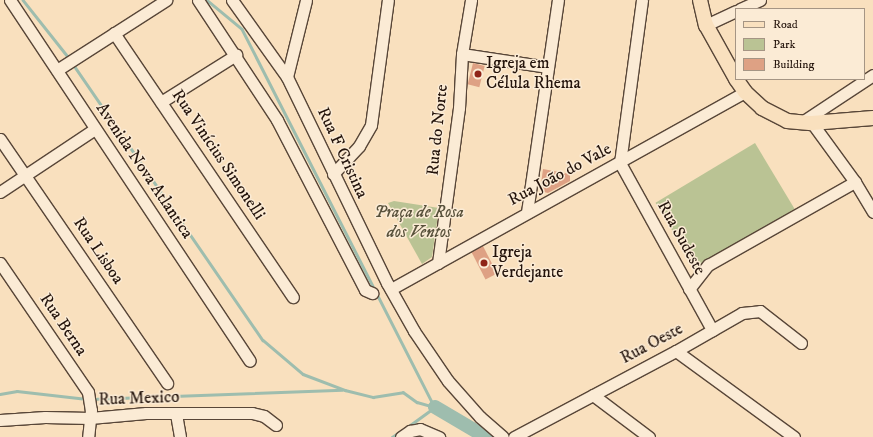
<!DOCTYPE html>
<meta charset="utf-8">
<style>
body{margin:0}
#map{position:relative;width:873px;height:437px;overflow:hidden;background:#f9e0be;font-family:"IM FELL DW Pica",serif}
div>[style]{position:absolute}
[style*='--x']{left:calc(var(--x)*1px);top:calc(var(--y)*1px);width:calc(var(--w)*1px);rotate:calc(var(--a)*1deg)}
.green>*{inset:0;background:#bac394;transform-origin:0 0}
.stream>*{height:2.5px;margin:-1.25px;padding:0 1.25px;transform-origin:1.25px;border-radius:1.25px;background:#9ebdae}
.river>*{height:14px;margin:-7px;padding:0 7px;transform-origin:7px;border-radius:7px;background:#9ebdae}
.building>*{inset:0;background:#dea184;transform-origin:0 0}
.roads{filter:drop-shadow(1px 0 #584638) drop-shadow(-1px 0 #584638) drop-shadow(0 1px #584638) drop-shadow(0 -1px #584638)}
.minor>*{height:11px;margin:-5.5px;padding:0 5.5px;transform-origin:5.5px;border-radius:5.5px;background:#fbebd5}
.major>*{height:14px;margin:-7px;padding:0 7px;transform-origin:7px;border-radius:7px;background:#f9e0be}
.dots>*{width:11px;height:11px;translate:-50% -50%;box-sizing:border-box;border:2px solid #fbebd5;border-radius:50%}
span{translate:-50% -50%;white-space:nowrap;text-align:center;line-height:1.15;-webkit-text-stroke:3px #fbebd5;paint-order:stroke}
.poi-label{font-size:17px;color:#23130b}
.left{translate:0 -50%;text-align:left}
.street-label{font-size:17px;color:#23130b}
.park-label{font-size:17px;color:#58513b;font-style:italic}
.legend{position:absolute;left:735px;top:8px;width:130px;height:72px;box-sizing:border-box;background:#fbebd5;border:1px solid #a59584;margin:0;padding:5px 7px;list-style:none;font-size:12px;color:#23130b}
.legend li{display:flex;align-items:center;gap:8px;height:20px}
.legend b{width:20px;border:1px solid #a59584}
</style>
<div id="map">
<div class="green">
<i style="left:755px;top:143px;width:77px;height:116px;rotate:59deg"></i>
<i style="clip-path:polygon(394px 201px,439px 208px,432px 257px,422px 264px,388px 203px)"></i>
</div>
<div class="stream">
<i style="--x:23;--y:0;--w:74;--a:51.6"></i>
<i style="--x:207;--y:0;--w:45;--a:39.6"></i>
<i style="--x:242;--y:29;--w:424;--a:63"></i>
<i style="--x:73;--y:64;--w:335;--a:55.5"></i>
<i style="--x:263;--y:340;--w:52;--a:40.4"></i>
<i style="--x:303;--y:374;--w:45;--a:20.9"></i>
<i style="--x:345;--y:390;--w:29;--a:14"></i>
<i style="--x:373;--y:397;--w:30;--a:-9"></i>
<i style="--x:403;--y:392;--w:17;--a:36"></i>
<i style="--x:417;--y:402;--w:19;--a:16"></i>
<i style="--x:0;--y:394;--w:17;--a:-10"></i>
<i style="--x:17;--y:391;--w:70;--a:6.5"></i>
<i style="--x:91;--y:399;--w:251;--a:-2.1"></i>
<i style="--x:406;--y:428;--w:34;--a:-36"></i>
<i style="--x:392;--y:437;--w:7;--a:-34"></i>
</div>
<div class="river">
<i style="--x:435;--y:407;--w:59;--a:30.5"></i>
</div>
<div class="building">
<i style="left:473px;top:63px;width:12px;height:22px;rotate:14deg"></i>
<i style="clip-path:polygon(543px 169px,570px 174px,570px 181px,548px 193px,540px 191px)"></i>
<i style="left:483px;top:246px;width:31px;height:13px;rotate:63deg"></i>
</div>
<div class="roads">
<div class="minor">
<i style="--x:10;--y:0;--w:433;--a:56.4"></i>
<i style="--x:198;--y:0;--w:144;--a:56.6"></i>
<i style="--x:277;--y:120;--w:191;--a:62.6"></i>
<i style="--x:365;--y:290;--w:8;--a:23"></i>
<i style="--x:232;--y:0;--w:95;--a:54.5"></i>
<i style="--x:287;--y:77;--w:229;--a:64.1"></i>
<i style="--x:387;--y:283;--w:55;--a:60.6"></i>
<i style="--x:414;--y:331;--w:60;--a:55.8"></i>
<i style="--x:448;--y:381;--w:48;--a:48.4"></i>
<i style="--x:480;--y:417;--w:30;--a:41"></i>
<i style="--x:642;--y:0;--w:164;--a:97.7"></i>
<i style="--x:620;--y:163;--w:191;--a:61.1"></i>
<i style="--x:740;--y:9;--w:22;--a:-24"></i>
<i style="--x:706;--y:25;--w:33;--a:-25"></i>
<i style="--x:114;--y:33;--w:319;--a:55.9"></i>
<i style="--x:462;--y:54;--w:87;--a:8.6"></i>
<i style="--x:57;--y:70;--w:130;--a:-32.7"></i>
<i style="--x:287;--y:77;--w:79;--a:-76.1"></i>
<i style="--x:161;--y:102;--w:89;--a:-32.1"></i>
<i style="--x:802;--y:122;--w:85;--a:-33.5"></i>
<i style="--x:812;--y:123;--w:73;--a:53.9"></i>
<i style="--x:855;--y:182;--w:35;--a:59"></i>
<i style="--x:0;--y:139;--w:296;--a:55.6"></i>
<i style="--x:333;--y:174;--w:38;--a:-47"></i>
<i style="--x:359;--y:146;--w:24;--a:-60"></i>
<i style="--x:371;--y:125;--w:126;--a:-82.3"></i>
<i style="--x:0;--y:192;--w:114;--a:-33.6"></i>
<i style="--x:527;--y:212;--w:214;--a:-81.7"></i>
<i style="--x:0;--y:263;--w:156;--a:55.7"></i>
<i style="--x:88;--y:392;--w:18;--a:81"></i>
<i style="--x:91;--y:410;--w:27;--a:96"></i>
<i style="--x:438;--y:263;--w:156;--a:-82.3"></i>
<i style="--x:459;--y:108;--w:54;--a:-86.8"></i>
<i style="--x:462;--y:54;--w:55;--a:-80.5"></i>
<i style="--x:391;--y:289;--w:405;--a:-29.1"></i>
<i style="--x:689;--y:289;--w:31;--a:-52"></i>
<i style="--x:708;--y:265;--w:169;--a:-29.5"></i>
<i style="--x:676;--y:351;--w:146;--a:36.1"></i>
<i style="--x:593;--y:395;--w:70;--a:36.9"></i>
<i style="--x:176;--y:414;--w:23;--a:80"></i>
<i style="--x:0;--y:420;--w:45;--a:-3.8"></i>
<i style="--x:45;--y:417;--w:45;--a:1.3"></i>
<i style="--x:90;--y:418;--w:56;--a:-5.1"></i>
<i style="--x:146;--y:413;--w:106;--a:0"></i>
<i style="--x:252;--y:413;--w:12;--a:14"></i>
<i style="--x:264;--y:416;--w:15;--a:37"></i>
<i style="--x:401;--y:437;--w:11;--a:-34"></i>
<i style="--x:410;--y:431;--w:10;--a:-11"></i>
<i style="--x:420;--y:429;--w:21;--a:23"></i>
<i style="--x:514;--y:437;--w:183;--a:-28"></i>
<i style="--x:676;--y:351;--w:76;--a:-29.9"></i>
<i style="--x:742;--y:313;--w:18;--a:-6"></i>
<i style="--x:760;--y:311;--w:52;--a:38"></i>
</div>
<div class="major">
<i style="--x:700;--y:0;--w:26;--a:77"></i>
<i style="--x:706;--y:25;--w:62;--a:60.9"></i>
<i style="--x:736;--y:79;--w:16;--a:55"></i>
<i style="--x:745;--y:92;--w:23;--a:43"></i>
<i style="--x:762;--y:108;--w:28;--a:27"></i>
<i style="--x:787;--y:121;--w:25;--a:5"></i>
<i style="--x:812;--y:123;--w:61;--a:-4.7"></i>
</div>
</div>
<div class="dots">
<i style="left:478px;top:74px;background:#8f2418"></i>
<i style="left:484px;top:263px;background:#8f2418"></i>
</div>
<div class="poi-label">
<span class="left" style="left:486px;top:74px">Igreja em<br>Célula Rhema</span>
<span class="left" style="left:492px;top:263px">Igreja<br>Verdejante</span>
</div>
<div class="street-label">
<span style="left:438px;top:130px;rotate:-84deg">Rua do Norte</span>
<span style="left:342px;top:153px;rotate:65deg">Rua F Cristina</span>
<span style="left:218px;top:155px;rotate:56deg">Rua Vinícius Simonelli</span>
<span style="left:144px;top:171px;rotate:56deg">Avenida Nova Atlantica</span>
<span style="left:560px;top:175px;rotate:-28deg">Rua João do Vale</span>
<span style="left:681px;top:238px;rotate:61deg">Rua Sudeste</span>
<span style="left:98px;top:251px;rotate:56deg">Rua Lisboa</span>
<span style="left:63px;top:325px;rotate:56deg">Rua Berna</span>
<span style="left:652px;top:344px;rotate:-28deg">Rua Oeste</span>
<span style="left:139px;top:399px;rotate:-2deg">Rua Mexico</span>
</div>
<div class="park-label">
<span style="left:419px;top:223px">Praça de Rosa<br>dos Ventos</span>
</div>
<ul class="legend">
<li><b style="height:5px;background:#f9e0be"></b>Road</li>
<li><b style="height:11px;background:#bac394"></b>Park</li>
<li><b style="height:11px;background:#dea184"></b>Building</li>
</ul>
</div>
